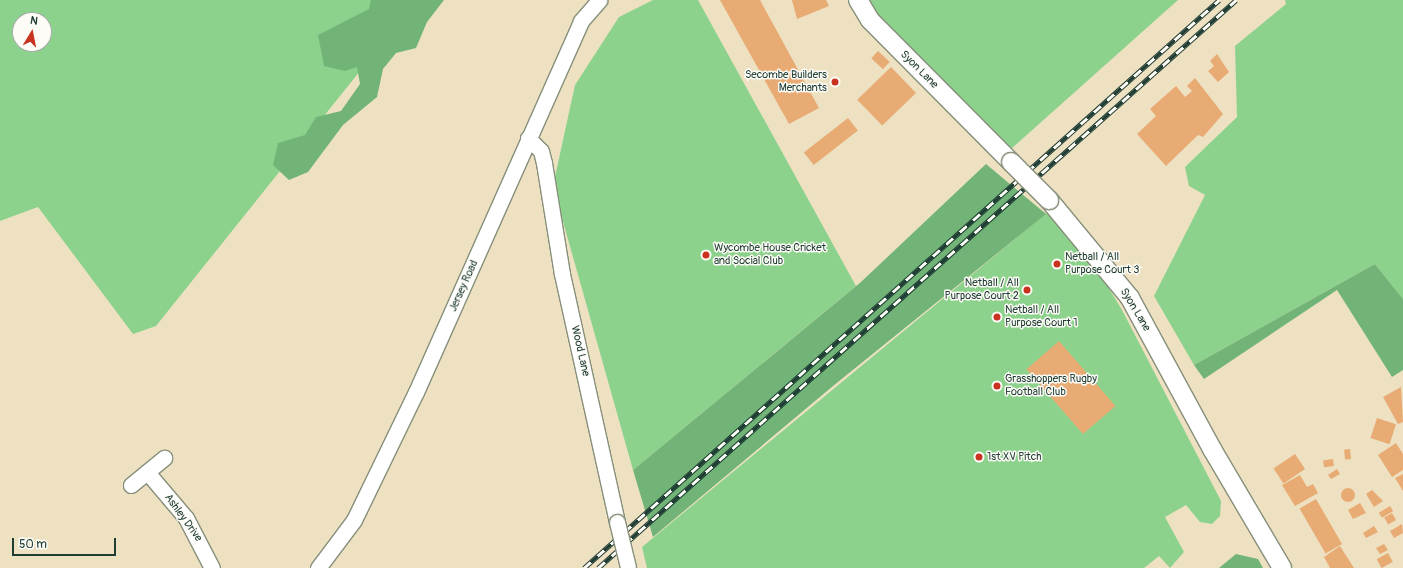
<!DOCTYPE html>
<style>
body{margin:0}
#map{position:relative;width:1403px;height:568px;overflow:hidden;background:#ede1c1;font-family:Pangolin,sans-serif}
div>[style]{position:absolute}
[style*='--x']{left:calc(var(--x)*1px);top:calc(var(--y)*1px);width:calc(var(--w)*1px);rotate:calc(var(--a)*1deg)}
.green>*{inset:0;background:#8dd28c}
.forest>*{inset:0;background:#72b478}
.building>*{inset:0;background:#e8ab74;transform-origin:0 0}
.round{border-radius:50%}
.roads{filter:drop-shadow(1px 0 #868f7a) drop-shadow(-1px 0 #868f7a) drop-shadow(0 1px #868f7a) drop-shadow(0 -1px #868f7a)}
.minor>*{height:15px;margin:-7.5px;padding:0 7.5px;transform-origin:7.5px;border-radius:7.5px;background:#fff}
.major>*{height:18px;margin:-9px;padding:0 9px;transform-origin:9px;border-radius:9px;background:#fff}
.rail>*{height:4.5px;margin-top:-2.25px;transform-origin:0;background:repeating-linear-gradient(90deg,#fdfcf7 0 9px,#1f3d34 0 18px);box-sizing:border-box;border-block:1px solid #1f3d34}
.bridges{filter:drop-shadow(1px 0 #868f7a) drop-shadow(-1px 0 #868f7a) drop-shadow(0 1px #868f7a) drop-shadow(0 -1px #868f7a)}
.minor-bridge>*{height:15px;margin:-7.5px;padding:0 7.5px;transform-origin:7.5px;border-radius:7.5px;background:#fff}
.major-bridge>*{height:18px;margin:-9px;padding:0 9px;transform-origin:9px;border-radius:9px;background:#fff}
.dots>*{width:11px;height:11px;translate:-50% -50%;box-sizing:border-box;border:2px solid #fdfcf7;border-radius:50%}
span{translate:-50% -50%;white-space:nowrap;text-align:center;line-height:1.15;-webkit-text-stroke:3px #fdfcf7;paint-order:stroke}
.street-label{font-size:11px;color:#1f3d34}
.poi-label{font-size:11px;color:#1f3d34}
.right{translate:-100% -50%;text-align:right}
.left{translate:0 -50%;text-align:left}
.north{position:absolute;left:12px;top:12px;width:40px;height:40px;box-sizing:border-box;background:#fdfcf7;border:1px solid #a4b0a9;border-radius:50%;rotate:10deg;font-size:11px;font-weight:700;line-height:16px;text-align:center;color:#1f3d34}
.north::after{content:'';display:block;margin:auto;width:14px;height:18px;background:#c8321e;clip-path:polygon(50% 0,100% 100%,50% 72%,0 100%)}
.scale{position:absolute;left:12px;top:538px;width:104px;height:18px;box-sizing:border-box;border:2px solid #1f3d34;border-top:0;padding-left:5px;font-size:12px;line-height:14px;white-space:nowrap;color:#1f3d34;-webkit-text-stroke:3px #fdfcf7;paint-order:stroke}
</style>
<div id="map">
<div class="green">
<i style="clip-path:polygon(evenodd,0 0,389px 0,404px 16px,156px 326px,133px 334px,38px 207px,0 221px,0 0,20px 20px,44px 20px,44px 44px,20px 44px,20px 20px)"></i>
<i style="clip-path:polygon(653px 0,698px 0,856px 286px,633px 470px,553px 186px,575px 85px,619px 17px)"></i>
<i style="clip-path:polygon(865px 0,1178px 0,1011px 149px,884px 24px)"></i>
<i style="clip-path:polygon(1285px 0,1403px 0,1403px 299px,1375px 264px,1194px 365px,1154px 296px,1205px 195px,1189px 186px,1185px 167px,1237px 117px,1235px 46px,1286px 4px)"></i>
<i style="clip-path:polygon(1049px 211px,1097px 269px,1122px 310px,1221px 501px,1220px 516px,1212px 524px,1200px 522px,1186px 505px,1165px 517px,1184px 552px,1170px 568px,1159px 556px,1144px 568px,647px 568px,642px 547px)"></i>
</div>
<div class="forest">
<i style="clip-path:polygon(371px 0,444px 0,427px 22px,416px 48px,396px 53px,383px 69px,377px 97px,343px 125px,308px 172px,289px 180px,273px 165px,278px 143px,305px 135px,316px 117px,341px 111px,360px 84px,357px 67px,345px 71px,324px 66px,318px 35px,369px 9px)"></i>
<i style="clip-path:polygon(986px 164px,1046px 214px,833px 386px,653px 537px,633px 470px,861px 282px)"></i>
<i style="clip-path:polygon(1375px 264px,1403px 299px,1403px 370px,1392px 377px,1337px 290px,1204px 379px,1194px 365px)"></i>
<i style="clip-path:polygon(1236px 554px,1258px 559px,1263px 568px,1219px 568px)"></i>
</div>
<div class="building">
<i style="clip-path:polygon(720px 0,760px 0,819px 108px,789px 124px)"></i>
<i style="clip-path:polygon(792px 0,826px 0,829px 6px,797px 19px)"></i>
<i style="left:878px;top:51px;width:16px;height:10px;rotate:43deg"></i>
<i style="clip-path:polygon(1217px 54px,1229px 72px,1218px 82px,1208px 71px,1214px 66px,1210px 61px)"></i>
<i style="left:891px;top:67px;width:36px;height:47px;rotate:46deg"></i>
<i style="clip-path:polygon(1195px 78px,1223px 114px,1203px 137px,1198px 135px,1166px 166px,1137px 134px,1156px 116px,1150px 109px,1176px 86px,1185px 97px,1192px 91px,1187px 86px)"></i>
<i style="left:848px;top:118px;width:16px;height:56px;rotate:52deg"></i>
<i style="left:1059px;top:341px;width:86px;height:43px;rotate:49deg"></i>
<i style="clip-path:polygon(1401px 387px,1403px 422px,1398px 424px,1383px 397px)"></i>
<i style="left:1377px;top:418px;width:20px;height:21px;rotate:18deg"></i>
<i style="clip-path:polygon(1396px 443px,1403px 454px,1403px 470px,1392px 477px,1378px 455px)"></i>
<i style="left:1350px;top:449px;width:10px;height:6px;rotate:84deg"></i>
<i style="left:1295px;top:454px;width:18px;height:26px;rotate:56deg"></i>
<i style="left:1333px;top:459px;width:7px;height:10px;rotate:82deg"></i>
<i style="clip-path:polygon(1337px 469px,1340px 474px,1331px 479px,1328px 475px)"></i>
<i style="clip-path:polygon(1403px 474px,1403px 491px,1395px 478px)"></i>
<i style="clip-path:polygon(1300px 475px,1307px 487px,1313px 484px,1318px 493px,1295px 506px,1282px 485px)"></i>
<i class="round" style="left:1341px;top:488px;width:14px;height:14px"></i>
<i style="clip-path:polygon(1372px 490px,1383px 501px,1374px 507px,1366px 494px)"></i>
<i style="left:1316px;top:499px;width:52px;height:19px;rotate:60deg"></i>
<i style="clip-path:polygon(1360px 503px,1366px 513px,1353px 519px,1348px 510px)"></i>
<i style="left:1390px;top:506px;width:6px;height:13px;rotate:59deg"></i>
<i style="left:1392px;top:513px;width:8px;height:9px;rotate:60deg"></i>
<i style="clip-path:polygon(1402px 524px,1403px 533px,1394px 538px,1390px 531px)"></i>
<i style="clip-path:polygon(1374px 526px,1378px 532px,1366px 538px,1363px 533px)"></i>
<i style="clip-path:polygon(1384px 544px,1388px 550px,1380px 554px,1376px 548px)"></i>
<i style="clip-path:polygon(1340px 546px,1354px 568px,1330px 568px,1324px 557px)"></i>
<i style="left:1388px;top:553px;width:10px;height:13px;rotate:61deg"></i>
</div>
<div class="roads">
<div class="minor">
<i style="--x:528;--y:138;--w:18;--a:45"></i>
<i style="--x:541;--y:151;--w:12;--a:76"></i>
<i style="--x:544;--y:163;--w:112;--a:80.8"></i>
<i style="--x:562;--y:274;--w:254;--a:77.5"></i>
<i style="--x:147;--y:472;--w:60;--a:49.7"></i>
<i style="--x:186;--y:518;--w:56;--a:62.5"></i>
<i style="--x:131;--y:485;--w:43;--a:-39.3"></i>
<i style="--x:318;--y:568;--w:60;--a:-53.1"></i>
<i style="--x:354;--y:520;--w:142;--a:-64.2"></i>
<i style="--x:416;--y:392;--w:406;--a:-66"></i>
<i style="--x:581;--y:21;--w:28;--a:-49"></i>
</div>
<div class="major">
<i style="--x:858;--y:0;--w:23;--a:59"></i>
<i style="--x:870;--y:20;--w:200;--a:45.2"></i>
<i style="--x:1049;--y:200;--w:127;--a:50.4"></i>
<i style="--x:1130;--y:298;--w:172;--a:61.5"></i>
<i style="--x:1212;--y:449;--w:138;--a:59.5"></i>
</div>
</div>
<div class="rail">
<i style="--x:584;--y:568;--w:852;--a:-41.81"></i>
<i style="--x:598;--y:568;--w:854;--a:-41.68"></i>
</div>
<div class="bridges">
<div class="minor-bridge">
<i style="--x:617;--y:522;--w:46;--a:76.3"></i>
</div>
<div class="major-bridge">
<i style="--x:1011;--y:162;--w:54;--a:45"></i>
</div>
</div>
<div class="dots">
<i style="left:835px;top:82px;background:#c8321e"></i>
<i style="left:706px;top:255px;background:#c8321e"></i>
<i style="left:1057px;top:264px;background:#c8321e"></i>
<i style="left:1027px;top:290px;background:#c8321e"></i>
<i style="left:997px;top:317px;background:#c8321e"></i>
<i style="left:997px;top:386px;background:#c8321e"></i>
<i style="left:979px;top:457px;background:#c8321e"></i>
</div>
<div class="street-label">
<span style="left:919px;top:70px;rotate:45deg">Syon Lane</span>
<span style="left:464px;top:286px;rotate:-66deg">Jersey Road</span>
<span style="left:1135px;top:310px;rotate:59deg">Syon Lane</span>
<span style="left:580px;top:351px;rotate:77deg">Wood Lane</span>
<span style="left:183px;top:518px;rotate:54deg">Ashley Drive</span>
</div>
<div class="poi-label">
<span class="right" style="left:827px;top:82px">Secombe Builders<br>Merchants</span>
<span class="left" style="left:714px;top:255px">Wycombe House Cricket<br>and Social Club</span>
<span class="left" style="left:1065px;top:264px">Netball / All<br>Purpose Court 3</span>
<span class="right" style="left:1019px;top:290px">Netball / All<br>Purpose Court 2</span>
<span class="left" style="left:1005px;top:317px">Netball / All<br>Purpose Court 1</span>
<span class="left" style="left:1005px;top:386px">Grasshoppers Rugby<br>Football Club</span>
<span class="left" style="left:987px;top:457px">1st XV Pitch</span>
</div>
<div class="north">N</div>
<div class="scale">50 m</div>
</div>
